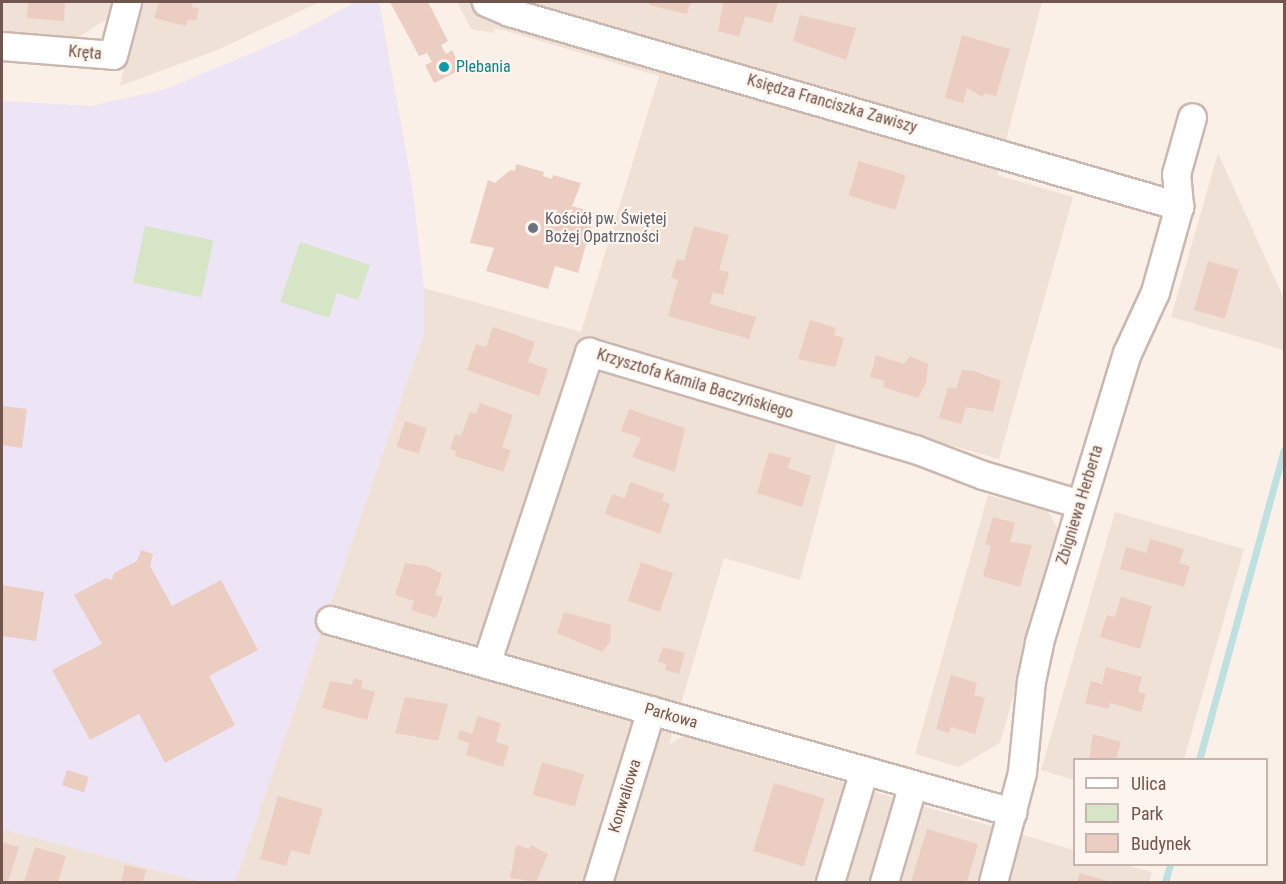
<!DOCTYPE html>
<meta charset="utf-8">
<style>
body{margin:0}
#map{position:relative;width:1286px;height:884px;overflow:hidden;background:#faf0e7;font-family:"Roboto Condensed",sans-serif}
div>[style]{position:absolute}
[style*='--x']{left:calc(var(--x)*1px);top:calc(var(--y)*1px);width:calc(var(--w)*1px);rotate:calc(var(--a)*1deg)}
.residential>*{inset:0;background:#f0e1d7}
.education>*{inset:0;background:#ede4f6}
.green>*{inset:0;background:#d7e5c7;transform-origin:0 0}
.stream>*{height:7px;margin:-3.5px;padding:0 3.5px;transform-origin:3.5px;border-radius:3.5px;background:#bee0e1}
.building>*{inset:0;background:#eccdc2;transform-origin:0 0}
.roads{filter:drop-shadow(2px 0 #cab7af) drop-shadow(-2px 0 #cab7af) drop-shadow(0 2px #cab7af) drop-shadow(0 -2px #cab7af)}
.minor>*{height:27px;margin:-13.5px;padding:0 13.5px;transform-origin:13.5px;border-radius:13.5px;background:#fff}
.dots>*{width:16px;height:16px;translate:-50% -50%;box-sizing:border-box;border:3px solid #fdf5ed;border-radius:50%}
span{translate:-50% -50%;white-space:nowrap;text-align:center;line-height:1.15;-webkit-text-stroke:4.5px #fdf5ed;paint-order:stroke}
.street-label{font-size:16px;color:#70564f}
.culture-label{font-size:16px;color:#0d838f}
.left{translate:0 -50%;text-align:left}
.worship-label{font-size:16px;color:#5b616d}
.frame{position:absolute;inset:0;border:3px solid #70564f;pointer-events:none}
.legend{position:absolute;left:1073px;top:758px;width:195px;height:108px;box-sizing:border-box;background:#fdf5ed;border:2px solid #c5b5ae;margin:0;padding:8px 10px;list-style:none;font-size:18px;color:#70564f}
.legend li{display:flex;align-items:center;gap:12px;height:30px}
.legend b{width:30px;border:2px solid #c5b5ae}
</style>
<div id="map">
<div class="residential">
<i style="clip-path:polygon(2px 2px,320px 2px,217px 50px,120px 86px,133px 25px,107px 19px,79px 37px,2px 32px)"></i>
<i style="clip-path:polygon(457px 2px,1042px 2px,997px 175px,1073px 197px,999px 459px,844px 415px,800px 580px,724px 558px,669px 744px,684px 736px,1074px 850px,1074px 864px,1125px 865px,1152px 872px,1149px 882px,235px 882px,424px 333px,424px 288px,581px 332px,659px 76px,503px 30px,495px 29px,493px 33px,471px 29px)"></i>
<i style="clip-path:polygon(1218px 153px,1284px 299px,1284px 350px,1171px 317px)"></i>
<i style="clip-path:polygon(988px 495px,1048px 511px,1060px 533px,1000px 743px,959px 767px,915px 754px)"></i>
<i style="clip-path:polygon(1115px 512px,1244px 549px,1184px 759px,1074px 760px,1074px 780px,1041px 770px)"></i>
<i style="clip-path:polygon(2px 829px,202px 882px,2px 882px)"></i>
</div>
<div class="education">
<i style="clip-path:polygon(356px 2px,379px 2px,412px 185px,424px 288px,424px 333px,235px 882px,202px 882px,2px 829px,2px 101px,92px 106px,166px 89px,290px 37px)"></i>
</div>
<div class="green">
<i style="left:145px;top:226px;width:70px;height:58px;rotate:12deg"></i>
<i style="clip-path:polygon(300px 242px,370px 265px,358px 300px,337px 293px,329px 318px,280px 302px)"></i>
</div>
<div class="stream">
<i style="--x:1199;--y:760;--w:321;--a:-74.7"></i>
<i style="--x:1165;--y:882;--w:19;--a:-74"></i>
</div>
<div class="building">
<i style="clip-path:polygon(28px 2px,65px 2px,64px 21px,27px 18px)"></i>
<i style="clip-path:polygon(159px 2px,193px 2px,192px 7px,199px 9px,196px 21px,188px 19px,186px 26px,154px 18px)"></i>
<i style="clip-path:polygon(390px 2px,428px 2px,448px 41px,441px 45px,446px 54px,452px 50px,462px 69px,434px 83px,425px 65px,432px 62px,427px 53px,419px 56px)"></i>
<i style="clip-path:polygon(650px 2px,695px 2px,690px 4px,687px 14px,649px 5px)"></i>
<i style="clip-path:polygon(723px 2px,778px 2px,772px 23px,745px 16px,739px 37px,718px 31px)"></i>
<i style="clip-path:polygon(800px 15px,856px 28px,846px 60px,793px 41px)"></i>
<i style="clip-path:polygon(962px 35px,1010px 49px,996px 96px,984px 93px,983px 97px,967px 88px,963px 103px,945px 98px)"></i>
<i style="left:859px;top:161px;width:49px;height:36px;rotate:17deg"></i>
<i style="clip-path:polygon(516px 164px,544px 172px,543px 176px,552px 179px,553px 175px,581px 183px,572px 206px,595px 213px,578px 273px,555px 266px,548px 289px,486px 271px,494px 248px,470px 243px,488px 180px,495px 183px,510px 170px,515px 171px)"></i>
<i style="clip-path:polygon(694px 226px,729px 235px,719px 270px,729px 272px,723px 295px,713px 292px,710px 304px,756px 317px,749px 339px,668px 316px,678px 280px,671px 278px,677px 259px,684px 261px)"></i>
<i style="left:1208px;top:261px;width:32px;height:51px;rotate:16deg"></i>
<i style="clip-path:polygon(810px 320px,836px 328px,834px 335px,844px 338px,835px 367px,798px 359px)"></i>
<i style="clip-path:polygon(493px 327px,535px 342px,528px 362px,548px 369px,539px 396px,467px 370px,476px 344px,486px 347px)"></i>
<i style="clip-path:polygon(876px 355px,904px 364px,910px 356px,928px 364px,926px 383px,918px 398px,883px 387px,885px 381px,870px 377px)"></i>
<i style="clip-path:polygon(962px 370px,974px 371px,1001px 381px,993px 412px,966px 407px,961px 424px,939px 418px,948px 387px,956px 389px)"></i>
<i style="clip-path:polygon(480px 403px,513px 415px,502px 447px,511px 450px,503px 472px,455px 456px,456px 451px,450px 449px,455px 434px,461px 436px,470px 412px,476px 414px)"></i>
<i style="clip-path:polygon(2px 406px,27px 409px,22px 448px,2px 445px)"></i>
<i style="clip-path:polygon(629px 409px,685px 428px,675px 472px,632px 457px,641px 438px,621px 431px)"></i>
<i style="left:405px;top:421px;width:23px;height:27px;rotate:18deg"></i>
<i style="clip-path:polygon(769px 452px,791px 458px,788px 468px,811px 476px,802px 507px,757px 493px)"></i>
<i style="clip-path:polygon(630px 482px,664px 494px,662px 501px,670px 504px,660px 534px,605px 514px,612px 494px,625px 498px)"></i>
<i style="clip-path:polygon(993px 517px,1015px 523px,1010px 542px,1032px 545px,1020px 587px,983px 576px,991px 546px,985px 544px)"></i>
<i style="clip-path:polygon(1150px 539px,1184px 549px,1179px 563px,1190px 566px,1184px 587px,1120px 569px,1126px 547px,1146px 553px)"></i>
<i style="clip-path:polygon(141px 550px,153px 554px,150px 566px,172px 606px,221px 580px,258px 650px,209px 676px,235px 725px,165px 763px,139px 714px,90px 740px,52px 670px,102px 644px,74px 595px,106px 578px,112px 580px,114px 573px,137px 561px)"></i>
<i style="left:641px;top:562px;width:34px;height:41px;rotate:19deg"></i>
<i style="clip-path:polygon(405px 563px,427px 566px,442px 574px,435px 595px,443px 597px,436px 618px,411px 610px,414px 601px,395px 595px)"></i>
<i style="clip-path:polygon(3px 585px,44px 592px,36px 641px,2px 636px)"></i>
<i style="clip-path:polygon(1121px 597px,1152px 606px,1140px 649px,1100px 637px,1107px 615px,1115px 617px)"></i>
<i style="clip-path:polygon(564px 612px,611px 625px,610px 642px,602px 652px,557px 633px)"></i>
<i style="clip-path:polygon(663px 647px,685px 653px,679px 674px,665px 670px,667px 664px,658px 662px)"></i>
<i style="clip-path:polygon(1106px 667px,1142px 677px,1138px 692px,1146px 694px,1141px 712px,1110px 703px,1108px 709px,1085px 703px,1091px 681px,1102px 684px)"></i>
<i style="clip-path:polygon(951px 675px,977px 683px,974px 695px,985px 698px,975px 734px,951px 727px,949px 733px,936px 729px)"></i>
<i style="clip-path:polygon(354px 678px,363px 681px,361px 688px,375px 692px,367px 720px,322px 708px,330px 681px,352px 685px)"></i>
<i style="clip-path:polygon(405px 697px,448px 704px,438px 741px,395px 733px)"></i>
<i style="clip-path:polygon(478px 716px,501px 723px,496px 742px,509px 746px,503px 767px,466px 755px,469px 743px,457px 739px,460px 730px,472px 734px)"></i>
<i style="clip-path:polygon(1093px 734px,1121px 742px,1116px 760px,1089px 760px)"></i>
<i style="left:542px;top:762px;width:44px;height:34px;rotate:16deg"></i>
<i style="left:67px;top:770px;width:23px;height:16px;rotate:18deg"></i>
<i style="left:774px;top:783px;width:53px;height:71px;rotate:17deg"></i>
<i style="clip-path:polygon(278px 796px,323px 809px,309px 855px,291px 850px,286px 866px,260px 859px)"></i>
<i style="clip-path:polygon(927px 829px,978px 844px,967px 882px,911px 882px)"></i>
<i style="clip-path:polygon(2px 842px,19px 847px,8px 882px,2px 882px)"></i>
<i style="clip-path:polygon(516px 845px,530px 849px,531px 845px,548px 854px,536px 882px,510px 878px)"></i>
<i style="clip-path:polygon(35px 847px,66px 856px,58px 882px,24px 882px)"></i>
<i style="clip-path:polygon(125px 865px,146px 870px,143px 882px,121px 882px)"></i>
<i style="clip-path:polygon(1080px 873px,1110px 882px,1077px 882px)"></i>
</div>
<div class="roads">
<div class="minor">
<i style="--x:486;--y:2;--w:25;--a:23"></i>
<i style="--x:509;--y:12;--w:698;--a:16.15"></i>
<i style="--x:2;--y:46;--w:111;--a:4.6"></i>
<i style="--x:113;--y:55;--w:55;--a:-75.2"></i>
<i style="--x:330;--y:620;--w:709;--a:15.72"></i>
<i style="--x:486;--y:664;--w:329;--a:-71.7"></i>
<i style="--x:589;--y:352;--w:340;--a:16.6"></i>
<i style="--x:915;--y:449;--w:73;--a:20.9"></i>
<i style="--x:983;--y:475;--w:101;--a:16.6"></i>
<i style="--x:598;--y:882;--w:180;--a:-72.9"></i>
<i style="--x:830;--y:882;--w:117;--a:-73.1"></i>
<i style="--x:884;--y:882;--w:102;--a:-73.5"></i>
<i style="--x:993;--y:882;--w:114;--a:-75.2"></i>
<i style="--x:1022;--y:772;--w:91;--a:-84.4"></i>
<i style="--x:1031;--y:681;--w:40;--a:-78"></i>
<i style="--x:1039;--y:642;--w:302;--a:-73.1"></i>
<i style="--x:1127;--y:353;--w:67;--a:-65.3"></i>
<i style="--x:1155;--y:292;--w:89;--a:-74.4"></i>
<i style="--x:1179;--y:206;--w:32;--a:-95"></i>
<i style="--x:1176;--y:174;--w:59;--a:-74.3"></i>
</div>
</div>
<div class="dots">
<i style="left:444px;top:67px;background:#0f9aa8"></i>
<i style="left:533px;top:228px;background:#6b7280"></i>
</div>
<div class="street-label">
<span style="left:85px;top:53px;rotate:5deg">Kręta</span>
<span style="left:832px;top:104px;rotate:16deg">Księdza Franciszka Zawiszy</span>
<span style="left:695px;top:384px;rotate:17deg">Krzysztofa Kamila Baczyńskiego</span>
<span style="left:1080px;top:505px;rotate:-73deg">Zbigniewa Herberta</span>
<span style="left:671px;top:716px;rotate:16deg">Parkowa</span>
<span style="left:625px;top:796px;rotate:-73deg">Konwaliowa</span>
</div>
<div class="culture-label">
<span class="left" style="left:456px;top:67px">Plebania</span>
</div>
<div class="worship-label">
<span class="left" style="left:545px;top:228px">Kościół pw. Świętej<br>Bożej Opatrzności</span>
</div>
<div class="frame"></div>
<ul class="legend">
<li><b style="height:8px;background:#fff"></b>Ulica</li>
<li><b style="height:16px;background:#d7e5c7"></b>Park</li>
<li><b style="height:16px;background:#eccdc2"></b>Budynek</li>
</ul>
</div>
